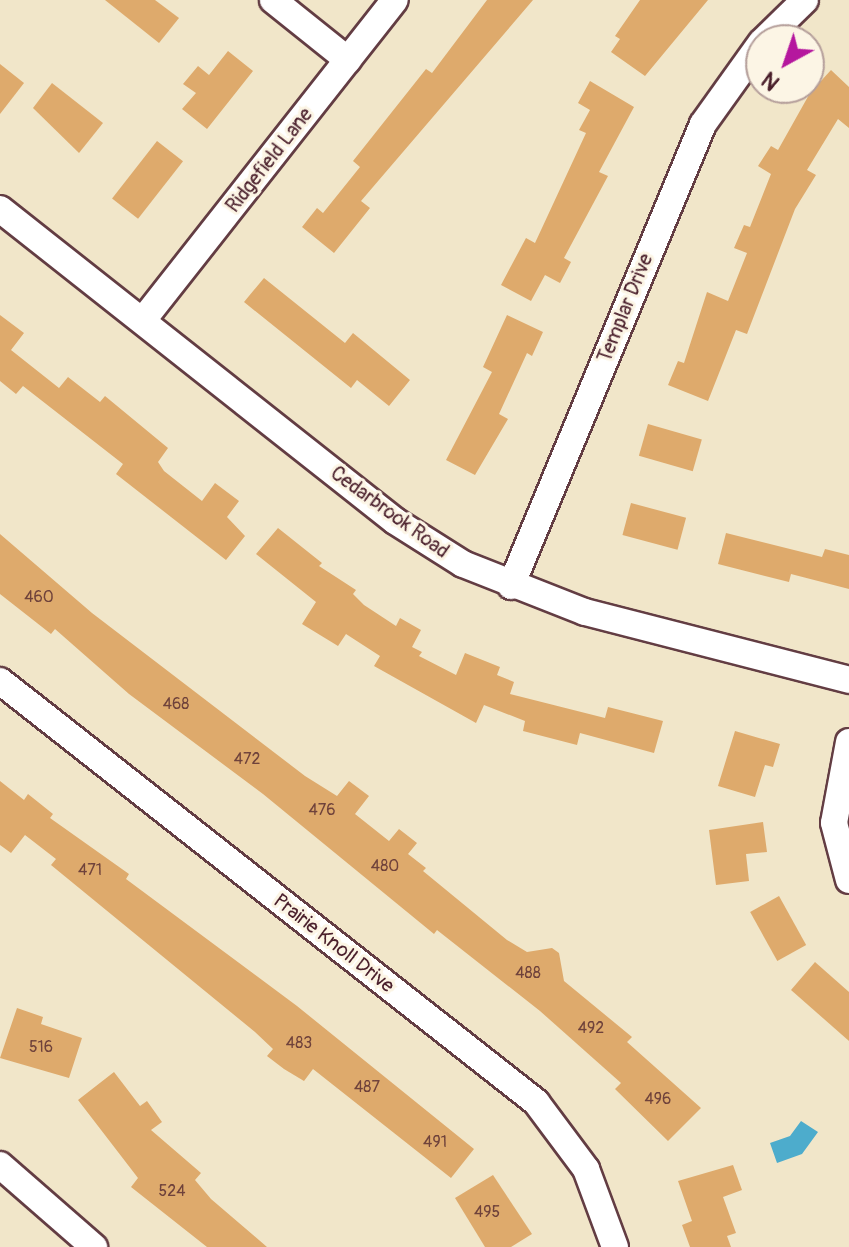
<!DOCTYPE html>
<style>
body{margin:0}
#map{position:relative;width:849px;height:1247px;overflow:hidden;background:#f1e6c9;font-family:Pangolin,sans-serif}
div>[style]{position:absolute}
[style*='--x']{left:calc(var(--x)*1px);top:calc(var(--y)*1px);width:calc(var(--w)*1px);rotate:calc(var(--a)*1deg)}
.water>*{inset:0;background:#4daccc}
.building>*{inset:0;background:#deaa6c;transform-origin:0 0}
.roads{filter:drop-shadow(2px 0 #633d43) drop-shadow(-2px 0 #633d43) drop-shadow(0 2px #633d43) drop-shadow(0 -2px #633d43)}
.minor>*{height:26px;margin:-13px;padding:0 13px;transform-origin:13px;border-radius:13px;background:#fff}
span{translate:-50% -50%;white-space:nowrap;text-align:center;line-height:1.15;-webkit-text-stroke:6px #fcf5e5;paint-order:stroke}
.number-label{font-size:16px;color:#6f423b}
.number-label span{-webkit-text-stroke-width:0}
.street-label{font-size:20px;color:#4a1f2b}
.north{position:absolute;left:745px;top:24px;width:80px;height:80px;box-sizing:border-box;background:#fcf5e5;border:2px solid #b59f9b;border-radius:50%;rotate:220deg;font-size:22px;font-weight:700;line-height:32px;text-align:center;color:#4a1f2b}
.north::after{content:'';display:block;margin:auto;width:28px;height:36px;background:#b5179e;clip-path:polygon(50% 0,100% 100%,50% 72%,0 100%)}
</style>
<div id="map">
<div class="water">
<i style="clip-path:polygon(801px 1121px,818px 1132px,802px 1154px,777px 1163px,770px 1143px,790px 1136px)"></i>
</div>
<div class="building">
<i style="clip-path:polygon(105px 0,155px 0,179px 18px,159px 43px)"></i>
<i style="clip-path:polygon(487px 0,533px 0,361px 201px,370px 208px,334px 253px,302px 227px,317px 208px,323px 213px,360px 167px,353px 161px,426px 69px,432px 73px)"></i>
<i style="clip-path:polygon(640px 0,708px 0,645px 76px,611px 52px,620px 39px,615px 36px)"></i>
<i style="clip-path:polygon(228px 51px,253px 71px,207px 129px,182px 109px,196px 93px,183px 84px,198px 66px,209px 75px)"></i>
<i style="clip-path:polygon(0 64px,24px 83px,0 114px)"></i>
<i style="clip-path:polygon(831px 70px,849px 87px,849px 128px,838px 119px,807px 170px,816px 175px,795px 209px,747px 334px,736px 330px,708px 401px,668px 385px,678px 361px,684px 363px,707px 292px,728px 301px,747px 253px,734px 248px,744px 225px,750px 227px,771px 174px,758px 166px,771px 146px,778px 150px,810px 93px)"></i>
<i style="clip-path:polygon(590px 81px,634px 107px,599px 172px,608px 176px,564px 258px,571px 262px,560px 283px,545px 275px,531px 301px,501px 285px,526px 238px,535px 243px,586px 133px,579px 130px,590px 110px,578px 103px)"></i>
<i style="clip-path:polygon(52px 83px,103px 123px,79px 153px,33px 108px)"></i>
<i style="left:157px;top:141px;width:33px;height:73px;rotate:38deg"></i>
<i style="clip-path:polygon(264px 278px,345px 343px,353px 333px,410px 380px,389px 406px,357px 380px,351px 388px,244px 302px)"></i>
<i style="clip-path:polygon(0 315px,24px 333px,11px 350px,59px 388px,68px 377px,100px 402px,105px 396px,168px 448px,158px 462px,164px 471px,202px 501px,215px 483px,239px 501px,227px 517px,245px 536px,226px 560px,116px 474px,123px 464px,23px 386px,16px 394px,0 381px)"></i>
<i style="clip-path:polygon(507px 315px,543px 332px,532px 356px,527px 353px,499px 414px,508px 419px,475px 475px,446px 460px,492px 372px,483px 367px)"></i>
<i style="left:648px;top:424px;width:56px;height:33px;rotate:16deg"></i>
<i style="left:631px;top:503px;width:57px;height:33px;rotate:15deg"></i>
<i style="clip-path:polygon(278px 528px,322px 563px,319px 566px,356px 590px,353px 594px,364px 605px,396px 626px,400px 618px,421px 630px,412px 647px,422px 652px,419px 656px,456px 675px,465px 653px,500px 667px,497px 675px,514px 682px,510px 694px,605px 718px,608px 707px,663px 721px,654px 753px,580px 733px,577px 745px,523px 731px,525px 721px,484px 705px,476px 723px,374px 666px,380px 656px,346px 634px,338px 646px,302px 624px,316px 602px,256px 554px)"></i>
<i style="clip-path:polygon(726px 533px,822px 557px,825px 549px,849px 555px,849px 589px,791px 574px,789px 582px,718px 564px)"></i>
<i style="clip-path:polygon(0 534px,92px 613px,305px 776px,337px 796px,349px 781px,369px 796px,355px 814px,389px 841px,399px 829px,417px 843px,408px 854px,426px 868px,423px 871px,507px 940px,527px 952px,552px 948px,559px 953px,564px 981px,632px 1037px,627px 1042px,701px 1108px,668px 1141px,615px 1089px,621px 1083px,540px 1011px,437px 930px,434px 934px,263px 794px,129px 694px,55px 629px,51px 634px,0 594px)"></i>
<i style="clip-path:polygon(735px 731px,780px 744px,773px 767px,765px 765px,755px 797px,718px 786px)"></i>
<i style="clip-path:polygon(0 781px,24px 800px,28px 794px,53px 814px,50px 818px,129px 874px,126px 879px,297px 1006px,474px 1149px,451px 1178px,313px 1069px,304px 1081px,284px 1069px,267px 1056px,273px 1049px,255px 1032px,51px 865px,56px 859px,25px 835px,11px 853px,0 845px)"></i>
<i style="clip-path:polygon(763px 822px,767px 852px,746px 854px,749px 881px,716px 885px,709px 830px)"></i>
<i style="left:779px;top:896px;width:56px;height:33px;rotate:61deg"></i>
<i style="clip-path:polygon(815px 962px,849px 992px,849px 1041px,791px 990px)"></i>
<i style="clip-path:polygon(17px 1008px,43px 1017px,41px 1024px,82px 1038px,69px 1078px,0 1058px)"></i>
<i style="clip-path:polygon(114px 1072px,140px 1106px,147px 1101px,162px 1122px,151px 1130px,201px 1173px,195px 1180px,211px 1199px,267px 1247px,207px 1247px,131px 1187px,138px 1178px,78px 1100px)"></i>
<i style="clip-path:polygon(733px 1165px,742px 1190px,723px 1197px,736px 1233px,727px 1236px,731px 1247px,690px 1247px,682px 1225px,692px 1221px,678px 1181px)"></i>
<i style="clip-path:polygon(493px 1175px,532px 1234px,511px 1247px,485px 1247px,455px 1198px)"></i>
</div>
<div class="roads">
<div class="minor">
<i style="--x:273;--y:0;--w:96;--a:38.7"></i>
<i style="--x:764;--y:40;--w:57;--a:-44.3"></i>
<i style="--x:0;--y:209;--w:503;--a:38.3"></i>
<i style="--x:395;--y:521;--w:80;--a:32.3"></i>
<i style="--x:463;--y:564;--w:131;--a:21.5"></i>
<i style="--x:585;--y:612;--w:273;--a:14.4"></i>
<i style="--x:143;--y:320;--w:407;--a:-51.8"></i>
<i style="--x:511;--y:586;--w:500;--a:-67.43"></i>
<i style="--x:703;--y:124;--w:100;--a:-54.4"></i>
<i style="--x:0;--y:681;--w:682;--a:38.15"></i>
<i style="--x:536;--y:1102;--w:84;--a:53.3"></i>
<i style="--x:586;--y:1169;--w:83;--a:69.6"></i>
<i style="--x:849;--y:742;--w:82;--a:100.5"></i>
<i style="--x:834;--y:823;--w:59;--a:75.3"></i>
<i style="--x:0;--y:1165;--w:125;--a:41.1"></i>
</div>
</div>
<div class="number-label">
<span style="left:39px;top:597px">460</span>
<span style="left:176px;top:704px">468</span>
<span style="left:247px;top:759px">472</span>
<span style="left:322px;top:810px">476</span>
<span style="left:385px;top:866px">480</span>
<span style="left:90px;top:870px">471</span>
<span style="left:528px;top:973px">488</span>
<span style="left:591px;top:1028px">492</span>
<span style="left:299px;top:1043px">483</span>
<span style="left:41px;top:1047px">516</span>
<span style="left:367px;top:1087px">487</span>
<span style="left:658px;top:1099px">496</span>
<span style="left:435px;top:1142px">491</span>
<span style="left:172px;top:1191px">524</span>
<span style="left:487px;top:1212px">495</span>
</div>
<div class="street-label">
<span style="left:269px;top:160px;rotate:-52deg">Ridgefield Lane</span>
<span style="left:625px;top:308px;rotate:-68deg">Templar Drive</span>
<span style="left:390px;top:512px;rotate:36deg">Cedarbrook Road</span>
<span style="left:334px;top:943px;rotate:38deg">Prairie Knoll Drive</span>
</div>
<div class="north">N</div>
</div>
